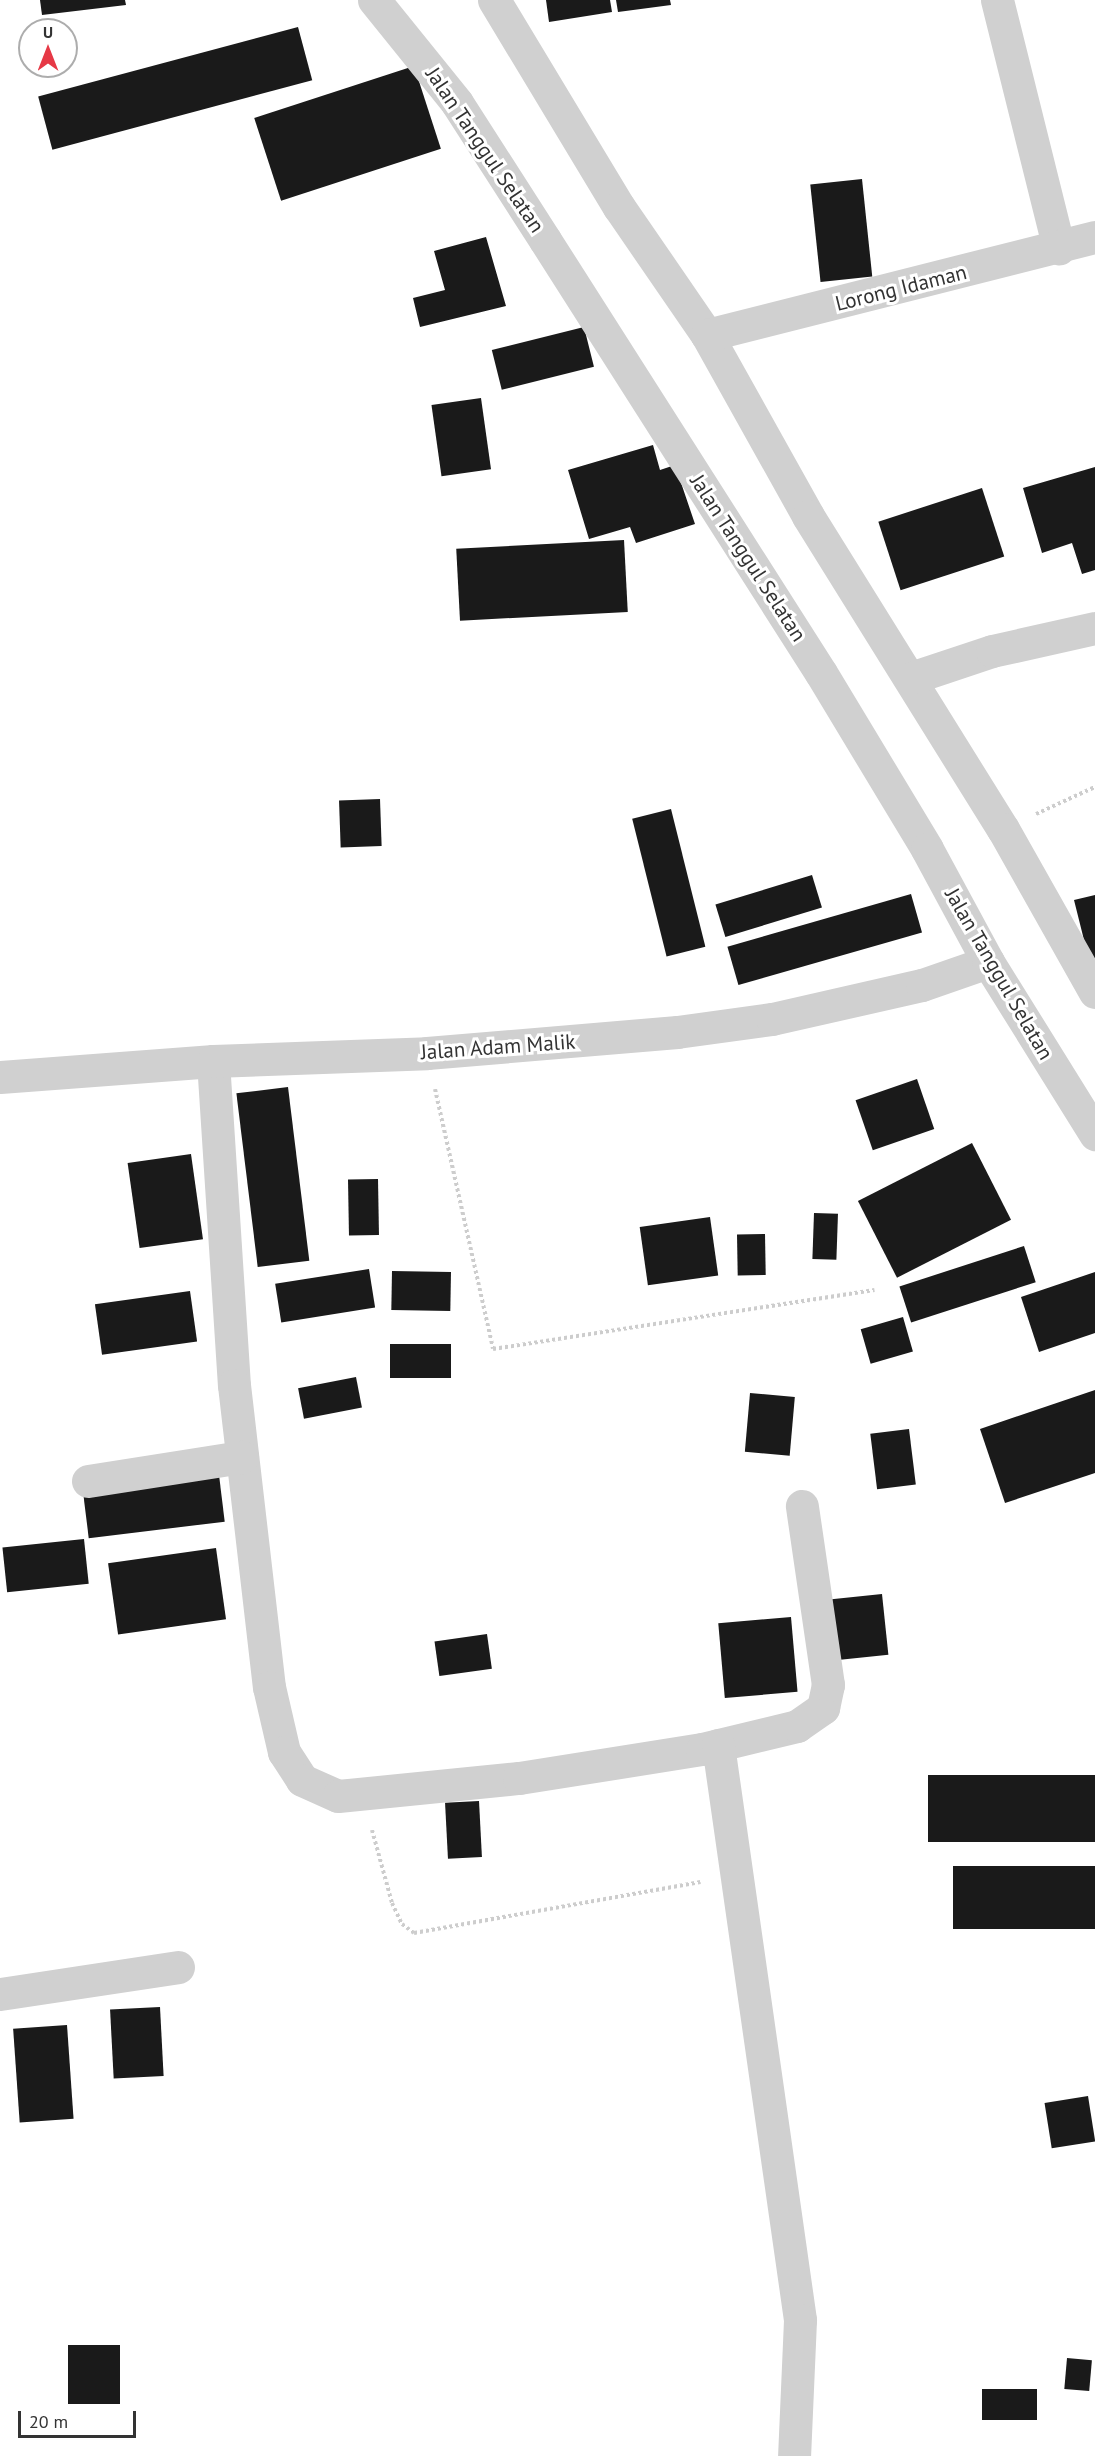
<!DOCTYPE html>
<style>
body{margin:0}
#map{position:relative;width:1095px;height:2456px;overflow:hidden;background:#fff;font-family:"PT Sans",sans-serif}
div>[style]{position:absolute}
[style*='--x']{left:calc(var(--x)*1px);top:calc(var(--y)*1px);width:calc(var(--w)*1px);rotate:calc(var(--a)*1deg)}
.building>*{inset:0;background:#1a1a1a;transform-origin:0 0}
.path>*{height:4px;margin-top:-2px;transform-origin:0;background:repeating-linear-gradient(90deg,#cdcdcd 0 3px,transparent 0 6px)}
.minor>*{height:33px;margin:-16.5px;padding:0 16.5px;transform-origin:16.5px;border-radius:16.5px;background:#d0d0d0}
.tertiary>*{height:33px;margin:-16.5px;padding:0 16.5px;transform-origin:16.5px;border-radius:16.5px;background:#d0d0d0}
span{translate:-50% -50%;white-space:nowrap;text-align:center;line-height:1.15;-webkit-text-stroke:6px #fff;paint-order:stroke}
.street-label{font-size:21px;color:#333}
.north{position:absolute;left:18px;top:18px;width:60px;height:60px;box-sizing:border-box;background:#fff;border:2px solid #adadad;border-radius:50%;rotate:0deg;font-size:16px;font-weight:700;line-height:24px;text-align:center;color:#333}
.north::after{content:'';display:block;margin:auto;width:21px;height:27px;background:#e63946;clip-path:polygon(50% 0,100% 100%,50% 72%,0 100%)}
.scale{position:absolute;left:18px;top:2411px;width:118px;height:27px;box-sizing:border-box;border:3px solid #333;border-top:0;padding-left:8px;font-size:18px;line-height:21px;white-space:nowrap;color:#333;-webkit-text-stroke:4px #fff;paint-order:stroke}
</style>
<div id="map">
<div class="building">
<i style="clip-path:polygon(40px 0,125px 0,126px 5px,42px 15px)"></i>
<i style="clip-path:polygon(546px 0,610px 0,612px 12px,549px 22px)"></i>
<i style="clip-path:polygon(616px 0,670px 0,671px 5px,618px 12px)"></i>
<i style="left:298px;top:27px;width:55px;height:269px;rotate:75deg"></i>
<i style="left:414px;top:66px;width:87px;height:168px;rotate:72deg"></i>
<i style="left:862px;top:179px;width:98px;height:52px;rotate:84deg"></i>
<i style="clip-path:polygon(486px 237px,506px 306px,420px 327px,413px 298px,445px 290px,434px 251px)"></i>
<i style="left:584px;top:327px;width:41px;height:95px;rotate:76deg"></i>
<i style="left:481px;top:398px;width:72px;height:50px;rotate:82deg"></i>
<i style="clip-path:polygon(653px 445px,660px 470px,675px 465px,695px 524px,636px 543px,630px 527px,589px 539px,568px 470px)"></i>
<i style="clip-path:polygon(1095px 467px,1095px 570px,1082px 574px,1072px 543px,1042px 553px,1023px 488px)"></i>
<i style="left:982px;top:488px;width:72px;height:109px;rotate:72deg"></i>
<i style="left:624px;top:540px;width:72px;height:168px;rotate:87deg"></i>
<i style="left:380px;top:799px;width:47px;height:41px;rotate:88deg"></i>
<i style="left:671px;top:809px;width:142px;height:40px;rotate:76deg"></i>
<i style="left:812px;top:875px;width:34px;height:101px;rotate:73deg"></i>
<i style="left:911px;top:894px;width:40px;height:191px;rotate:74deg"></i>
<i style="clip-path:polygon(1095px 895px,1095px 959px,1089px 960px,1074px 900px)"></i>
<i style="left:917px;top:1079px;width:53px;height:65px;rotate:71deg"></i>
<i style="left:288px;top:1087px;width:175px;height:52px;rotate:83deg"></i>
<i style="left:972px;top:1143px;width:86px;height:128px;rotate:63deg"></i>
<i style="left:191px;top:1154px;width:86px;height:64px;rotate:82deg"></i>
<i style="left:378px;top:1179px;width:56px;height:30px;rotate:89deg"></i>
<i style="left:814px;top:1213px;width:24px;height:46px;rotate:2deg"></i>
<i style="left:710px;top:1217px;width:59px;height:71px;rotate:82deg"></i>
<i style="left:765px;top:1234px;width:41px;height:28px;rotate:89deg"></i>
<i style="left:1024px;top:1246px;width:38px;height:131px;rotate:72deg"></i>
<i style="left:369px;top:1269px;width:39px;height:95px;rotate:81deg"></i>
<i style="left:392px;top:1271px;width:59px;height:39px;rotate:1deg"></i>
<i style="clip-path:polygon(1095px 1272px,1095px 1333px,1039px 1352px,1021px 1297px)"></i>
<i style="left:190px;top:1291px;width:51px;height:96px;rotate:82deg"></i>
<i style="left:903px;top:1317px;width:36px;height:44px;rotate:74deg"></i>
<i style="left:390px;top:1344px;width:61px;height:34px"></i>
<i style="left:356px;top:1377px;width:31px;height:59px;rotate:79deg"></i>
<i style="clip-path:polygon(1095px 1390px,1095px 1473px,1005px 1503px,980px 1429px)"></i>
<i style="left:750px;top:1393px;width:45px;height:59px;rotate:5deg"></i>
<i style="left:909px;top:1429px;width:56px;height:39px;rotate:83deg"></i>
<i style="left:219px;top:1475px;width:47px;height:137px;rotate:83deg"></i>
<i style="left:84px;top:1539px;width:45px;height:82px;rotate:84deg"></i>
<i style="left:216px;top:1548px;width:72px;height:109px;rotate:82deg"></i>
<i style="left:882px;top:1594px;width:61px;height:58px;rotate:84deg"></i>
<i style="left:791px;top:1617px;width:75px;height:73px;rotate:85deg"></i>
<i style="left:487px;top:1634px;width:35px;height:53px;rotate:82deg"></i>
<i style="left:1095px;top:1775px;width:67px;height:167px;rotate:90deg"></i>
<i style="left:479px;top:1801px;width:56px;height:34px;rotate:87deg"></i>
<i style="left:1095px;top:1866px;width:63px;height:142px;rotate:90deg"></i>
<i style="left:160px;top:2007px;width:69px;height:50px;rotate:87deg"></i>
<i style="left:67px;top:2025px;width:94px;height:54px;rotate:86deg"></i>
<i style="left:1088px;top:2096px;width:46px;height:44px;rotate:81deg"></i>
<i style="left:68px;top:2345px;width:52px;height:59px"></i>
<i style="left:1067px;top:2358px;width:25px;height:31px;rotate:5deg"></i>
<i style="left:982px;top:2389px;width:55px;height:31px"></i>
</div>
<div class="path">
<i style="--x:1036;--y:814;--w:65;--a:-24.6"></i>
<i style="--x:435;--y:1089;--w:266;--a:77.4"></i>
<i style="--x:493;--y:1349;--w:386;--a:-8.8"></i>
<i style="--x:372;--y:1830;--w:76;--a:74.7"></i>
<i style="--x:392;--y:1903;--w:23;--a:65"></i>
<i style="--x:402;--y:1924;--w:15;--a:37"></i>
<i style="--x:414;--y:1933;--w:291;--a:-10.1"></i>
</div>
<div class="minor">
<i style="--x:494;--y:0;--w:242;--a:58.9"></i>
<i style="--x:619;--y:207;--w:155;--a:55.5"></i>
<i style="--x:707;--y:335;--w:207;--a:60.8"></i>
<i style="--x:808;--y:516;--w:369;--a:58.1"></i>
<i style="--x:1003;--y:829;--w:187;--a:60.6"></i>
<i style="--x:997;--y:0;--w:256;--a:76"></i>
<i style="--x:707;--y:335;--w:400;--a:-14.2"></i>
<i style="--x:911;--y:678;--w:85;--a:-18.4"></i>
<i style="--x:992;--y:651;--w:106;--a:-12.6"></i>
<i style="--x:213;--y:1061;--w:325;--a:86.3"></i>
<i style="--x:234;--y:1385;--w:304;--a:83.4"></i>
<i style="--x:269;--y:1687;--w:67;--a:77"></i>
<i style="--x:284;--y:1752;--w:33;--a:57"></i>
<i style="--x:302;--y:1780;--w:39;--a:24"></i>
<i style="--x:338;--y:1796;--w:182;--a:-5.7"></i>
<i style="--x:519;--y:1778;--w:185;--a:-9"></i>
<i style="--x:702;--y:1749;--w:98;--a:-13.6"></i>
<i style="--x:797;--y:1726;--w:32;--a:-35"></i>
<i style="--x:823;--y:1708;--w:24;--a:-78"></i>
<i style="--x:828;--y:1685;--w:181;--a:-98.3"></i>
<i style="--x:0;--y:1077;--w:214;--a:-4.3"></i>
<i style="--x:213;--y:1061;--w:214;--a:-2.1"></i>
<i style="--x:427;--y:1053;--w:251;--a:-4.8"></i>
<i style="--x:677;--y:1032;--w:96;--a:-7.8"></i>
<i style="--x:772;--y:1019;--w:154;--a:-12.8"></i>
<i style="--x:922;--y:985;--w:70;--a:-19.2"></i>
<i style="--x:88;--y:1481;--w:156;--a:-8.9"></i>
<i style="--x:718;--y:1745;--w:581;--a:81.88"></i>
<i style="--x:800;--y:2320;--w:136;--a:92.5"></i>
<i style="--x:0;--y:1994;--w:180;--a:-8.6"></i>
</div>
<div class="tertiary">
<i style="--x:374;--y:0;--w:132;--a:51.1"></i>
<i style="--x:457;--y:103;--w:163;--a:57.3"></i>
<i style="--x:545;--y:240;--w:513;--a:57.49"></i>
<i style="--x:821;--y:673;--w:205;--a:58.9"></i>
<i style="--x:927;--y:849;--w:128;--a:61.6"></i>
<i style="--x:988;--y:962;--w:203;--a:58.1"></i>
</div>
<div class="street-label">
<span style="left:485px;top:150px;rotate:56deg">Jalan Tanggul Selatan</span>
<span style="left:901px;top:288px;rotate:-14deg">Lorong Idaman</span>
<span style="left:748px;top:558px;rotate:57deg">Jalan Tanggul Selatan</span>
<span style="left:999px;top:974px;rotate:60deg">Jalan Tanggul Selatan</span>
<span style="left:498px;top:1047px;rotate:-4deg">Jalan Adam Malik</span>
</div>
<div class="north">U</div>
<div class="scale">20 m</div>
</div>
